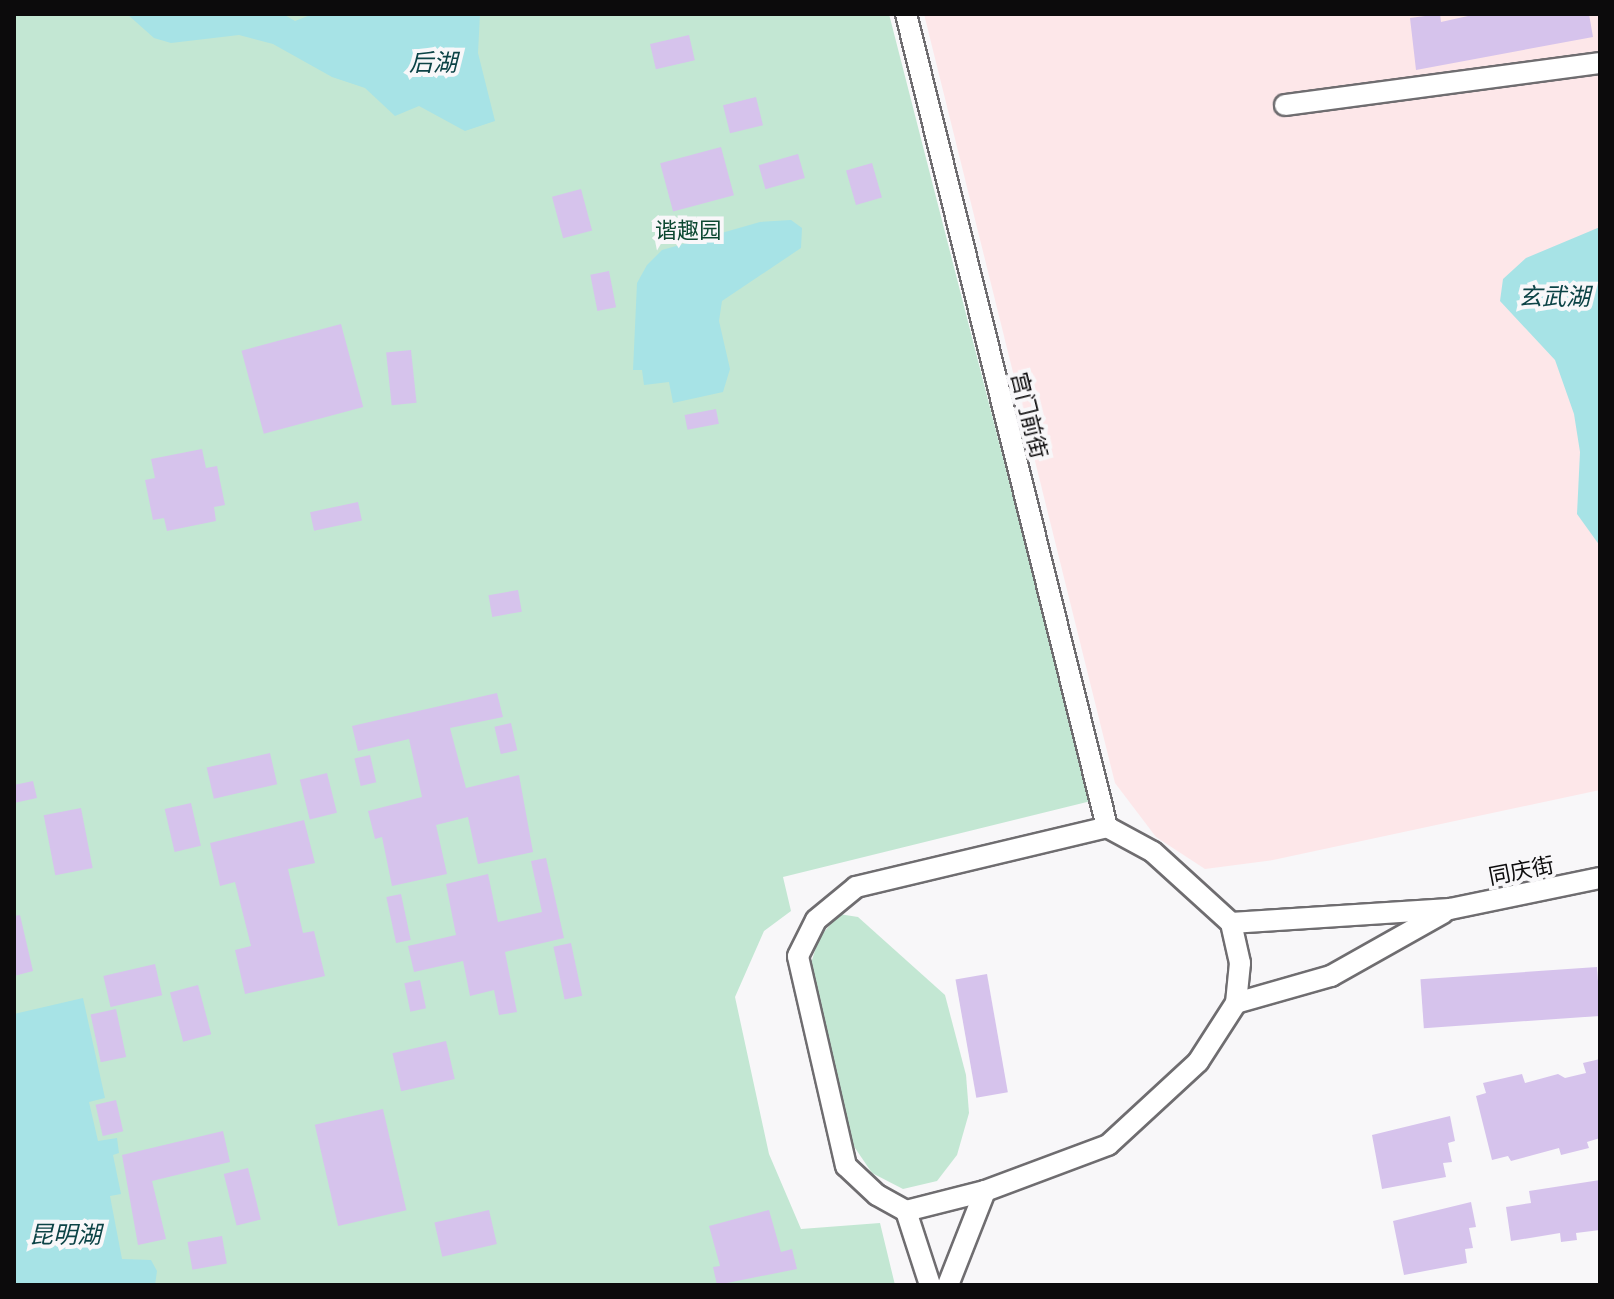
<!DOCTYPE html>
<meta charset="utf-8">
<style>
body{margin:0}
#map{position:relative;width:1614px;height:1299px;overflow:hidden;background:#f8f7f9;font-family:Barlow,"Noto Sans SC",sans-serif}
div>[style]{position:absolute}
[style*='--x']{left:calc(var(--x)*1px);top:calc(var(--y)*1px);width:calc(var(--w)*1px);rotate:calc(var(--a)*1deg)}
.education>*{inset:0;background:#fde7e9}
.green>*{inset:0;background:#c3e7d3}
.water>*{inset:0;background:#a7e3e6}
.building>*{inset:0;background:#d6c3ec;transform-origin:0 0}
.roads{filter:drop-shadow(2px 0 #6f6d70) drop-shadow(-2px 0 #6f6d70) drop-shadow(0 2px #6f6d70) drop-shadow(0 -2px #6f6d70)}
.minor>*{height:20px;margin:-10px;padding:0 10px;transform-origin:10px;border-radius:10px;background:#fff}
span{translate:-50% -50%;white-space:nowrap;text-align:center;line-height:1.15;-webkit-text-stroke:8px #f8f7f9;paint-order:stroke}
.park-label{font-size:22px;color:#0c4831}
.street-label{font-size:22px;color:#0c0b0c}
.water-label{font-size:24px;color:#0c4346;font-style:italic}
.frame{position:absolute;inset:0;border:16px solid #0c0b0c;pointer-events:none}
</style>
<div id="map">
<div class="education">
<i style="clip-path:polygon(924px 14px,1600px 14px,1600px 790px,1273px 860px,1205px 869px,1156px 837px,1115px 783px)"></i>
</div>
<div class="green">
<i style="clip-path:polygon(14px 14px,889px 14px,1091px 801px,783px 877px,791px 911px,764px 931px,735px 997px,769px 1154px,801px 1229px,880px 1223px,895px 1285px,14px 1285px)"></i>
<i style="clip-path:polygon(839px 914px,858px 917px,945px 995px,966px 1075px,969px 1113px,957px 1155px,937px 1181px,903px 1189px,872px 1173px,853px 1145px,811px 963px,819px 938px)"></i>
</div>
<div class="water">
<i style="clip-path:polygon(127px 14px,283px 14px,295px 21px,313px 14px,480px 14px,478px 53px,495px 121px,465px 131px,419px 106px,395px 116px,365px 88px,332px 77px,273px 44px,239px 35px,171px 43px,154px 38px)"></i>
<i style="clip-path:polygon(791px 220px,802px 228px,801px 248px,722px 301px,719px 321px,730px 369px,723px 392px,673px 403px,669px 382px,644px 385px,642px 370px,633px 370px,637px 283px,647px 265px,662px 250px,760px 222px)"></i>
<i style="clip-path:polygon(1600px 227px,1600px 546px,1577px 514px,1580px 452px,1574px 414px,1555px 360px,1500px 301px,1503px 279px,1526px 258px)"></i>
<i style="clip-path:polygon(83px 998px,105px 1098px,89px 1102px,98px 1141px,117px 1138px,119px 1153px,113px 1155px,121px 1194px,110px 1196px,122px 1259px,151px 1260px,157px 1271px,155px 1285px,14px 1285px,14px 1014px)"></i>
</div>
<div class="building">
<i style="clip-path:polygon(1440px 14px,1441px 22px,1477px 14px,1589px 14px,1593px 37px,1416px 70px,1410px 18px)"></i>
<i style="left:689px;top:35px;width:26px;height:40px;rotate:77deg"></i>
<i style="left:756px;top:97px;width:29px;height:34px;rotate:76deg"></i>
<i style="left:721px;top:147px;width:50px;height:63px;rotate:75deg"></i>
<i style="left:798px;top:154px;width:25px;height:41px;rotate:74deg"></i>
<i style="left:872px;top:163px;width:36px;height:27px;rotate:74deg"></i>
<i style="left:581px;top:189px;width:43px;height:30px;rotate:75deg"></i>
<i style="left:609px;top:271px;width:37px;height:19px;rotate:79deg"></i>
<i style="left:341px;top:324px;width:86px;height:103px;rotate:75deg"></i>
<i style="left:411px;top:350px;width:53px;height:25px;rotate:84deg"></i>
<i style="left:716px;top:409px;width:15px;height:32px;rotate:79deg"></i>
<i style="clip-path:polygon(202px 449px,206px 468px,217px 466px,225px 505px,214px 507px,216px 521px,167px 531px,164px 518px,153px 520px,145px 480px,155px 478px,151px 459px)"></i>
<i style="left:358px;top:502px;width:19px;height:49px;rotate:78deg"></i>
<i style="left:518px;top:590px;width:22px;height:30px;rotate:80deg"></i>
<i style="clip-path:polygon(497px 693px,503px 717px,450px 728px,466px 788px,519px 775px,533px 852px,478px 864px,468px 817px,436px 825px,447px 874px,392px 886px,382px 837px,375px 839px,368px 811px,422px 797px,409px 739px,358px 751px,352px 726px)"></i>
<i style="left:511px;top:723px;width:28px;height:17px;rotate:77deg"></i>
<i style="left:270px;top:753px;width:32px;height:65px;rotate:77deg"></i>
<i style="left:370px;top:755px;width:28px;height:16px;rotate:77deg"></i>
<i style="left:327px;top:773px;width:41px;height:28px;rotate:76deg"></i>
<i style="clip-path:polygon(33px 781px,37px 798px,14px 803px,14px 785px)"></i>
<i style="left:191px;top:803px;width:44px;height:27px;rotate:77deg"></i>
<i style="left:81px;top:808px;width:61px;height:38px;rotate:79deg"></i>
<i style="clip-path:polygon(304px 820px,315px 863px,288px 869px,303px 933px,314px 931px,325px 976px,245px 994px,235px 950px,251px 946px,235px 882px,220px 886px,210px 843px)"></i>
<i style="clip-path:polygon(546px 858px,564px 938px,505px 952px,517px 1012px,499px 1015px,494px 990px,470px 996px,463px 961px,414px 972px,408px 946px,456px 935px,446px 884px,488px 874px,498px 922px,542px 912px,531px 861px)"></i>
<i style="left:401px;top:894px;width:47px;height:15px;rotate:78deg"></i>
<i style="clip-path:polygon(20px 915px,33px 971px,14px 976px,14px 916px)"></i>
<i style="left:571px;top:943px;width:54px;height:18px;rotate:78deg"></i>
<i style="left:155px;top:964px;width:32px;height:53px;rotate:77deg"></i>
<i style="left:1597px;top:967px;width:49px;height:177px;rotate:86deg"></i>
<i style="left:987px;top:974px;width:120px;height:32px;rotate:80deg"></i>
<i style="left:420px;top:980px;width:29px;height:16px;rotate:78deg"></i>
<i style="left:198px;top:985px;width:51px;height:29px;rotate:75deg"></i>
<i style="left:116px;top:1009px;width:49px;height:26px;rotate:78deg"></i>
<i style="left:446px;top:1041px;width:39px;height:55px;rotate:77deg"></i>
<i style="clip-path:polygon(1600px 1059px,1600px 1138px,1587px 1142px,1589px 1148px,1561px 1155px,1559px 1148px,1511px 1161px,1508px 1156px,1492px 1160px,1476px 1096px,1486px 1093px,1483px 1083px,1522px 1074px,1525px 1083px,1558px 1074px,1565px 1078px,1586px 1073px,1583px 1063px)"></i>
<i style="left:116px;top:1100px;width:32px;height:21px;rotate:77deg"></i>
<i style="left:383px;top:1109px;width:104px;height:70px;rotate:77deg"></i>
<i style="clip-path:polygon(1450px 1116px,1455px 1141px,1448px 1143px,1452px 1162px,1443px 1163px,1446px 1177px,1382px 1189px,1372px 1135px)"></i>
<i style="clip-path:polygon(223px 1131px,230px 1162px,152px 1181px,166px 1239px,138px 1245px,122px 1155px)"></i>
<i style="left:248px;top:1168px;width:53px;height:25px;rotate:76deg"></i>
<i style="clip-path:polygon(1600px 1180px,1600px 1230px,1576px 1233px,1577px 1240px,1561px 1242px,1560px 1233px,1511px 1241px,1506px 1207px,1531px 1203px,1529px 1191px)"></i>
<i style="clip-path:polygon(1471px 1202px,1476px 1227px,1469px 1228px,1473px 1248px,1465px 1249px,1467px 1263px,1404px 1275px,1393px 1221px)"></i>
<i style="left:489px;top:1210px;width:35px;height:56px;rotate:77deg"></i>
<i style="clip-path:polygon(769px 1210px,781px 1252px,792px 1249px,797px 1269px,717px 1285px,713px 1267px,720px 1266px,709px 1226px)"></i>
<i style="left:222px;top:1236px;width:28px;height:35px;rotate:80deg"></i>
</div>
<div class="roads">
<div class="minor">
<i style="--x:906;--y:14;--w:837;--a:76.11"></i>
<i style="--x:1285;--y:105;--w:318;--a:-7.6"></i>
<i style="--x:1107;--y:827;--w:52;--a:28.5"></i>
<i style="--x:1153;--y:852;--w:105;--a:42.3"></i>
<i style="--x:1231;--y:923;--w:41;--a:77.3"></i>
<i style="--x:1240;--y:963;--w:40;--a:95.7"></i>
<i style="--x:1236;--y:1003;--w:70;--a:122.8"></i>
<i style="--x:1198;--y:1062;--w:122;--a:137.3"></i>
<i style="--x:1108;--y:1145;--w:131;--a:159.5"></i>
<i style="--x:985;--y:1191;--w:81;--a:165.8"></i>
<i style="--x:906;--y:1211;--w:33;--a:-151"></i>
<i style="--x:877;--y:1195;--w:42;--a:-136.9"></i>
<i style="--x:846;--y:1166;--w:215;--a:-102.9"></i>
<i style="--x:798;--y:956;--w:40;--a:-63.4"></i>
<i style="--x:816;--y:920;--w:52;--a:-39.5"></i>
<i style="--x:856;--y:887;--w:258;--a:-13.4"></i>
<i style="--x:1231;--y:923;--w:219;--a:-3.7"></i>
<i style="--x:1450;--y:909;--w:153;--a:-11.7"></i>
<i style="--x:1236;--y:1003;--w:99;--a:-15.9"></i>
<i style="--x:1331;--y:976;--w:129;--a:-29.4"></i>
<i style="--x:906;--y:1211;--w:78;--a:72"></i>
<i style="--x:948;--y:1285;--w:101;--a:-68.5"></i>
</div>
</div>
<div class="park-label">
<span style="left:688px;top:230px">谐趣园</span>
</div>
<div class="street-label">
<span style="left:1030px;top:415px;rotate:76deg">宫门前街</span>
<span style="left:1521px;top:870px;rotate:-11deg">同庆街</span>
</div>
<div class="water-label">
<span style="left:433px;top:62px">后湖</span>
<span style="left:1554px;top:296px">玄武湖</span>
<span style="left:65px;top:1234px">昆明湖</span>
</div>
<div class="frame"></div>
</div>
